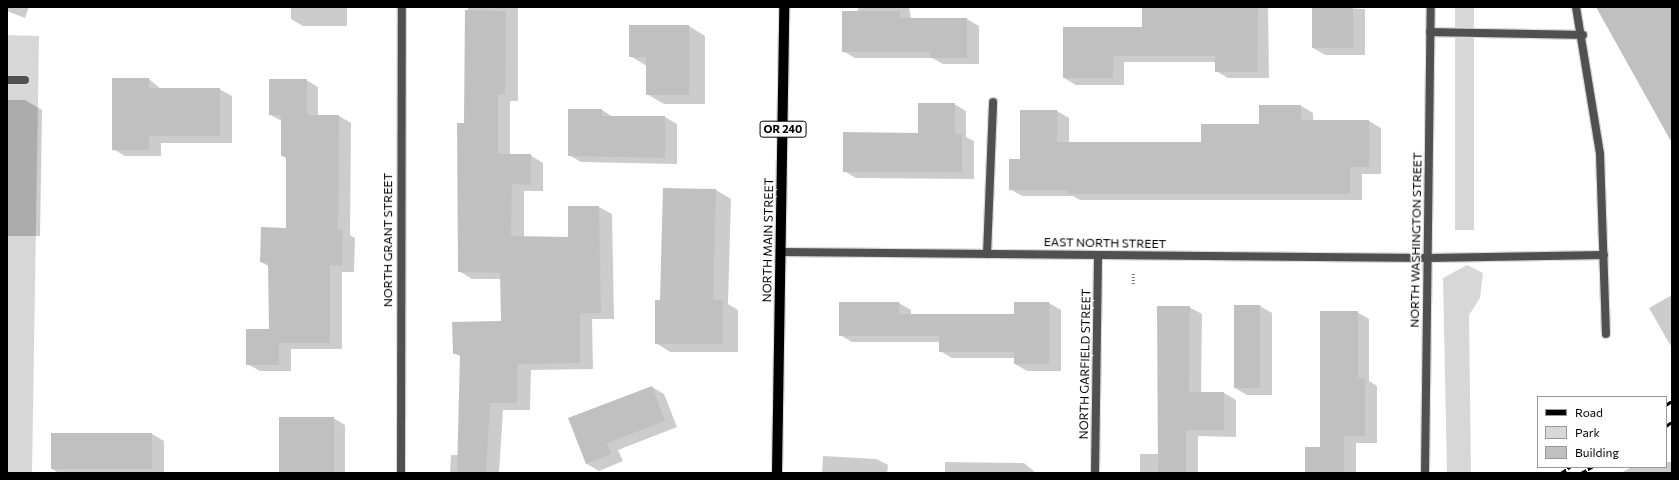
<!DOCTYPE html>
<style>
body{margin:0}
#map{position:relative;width:1679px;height:480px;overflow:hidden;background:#fff;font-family:Commissioner,sans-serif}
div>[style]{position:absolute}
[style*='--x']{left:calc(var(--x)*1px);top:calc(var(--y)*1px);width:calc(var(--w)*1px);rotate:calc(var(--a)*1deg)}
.green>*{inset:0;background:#d7d7d7;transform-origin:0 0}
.shadow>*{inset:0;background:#0003}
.building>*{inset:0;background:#c0c0c0;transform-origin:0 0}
.path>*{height:2.5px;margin-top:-1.25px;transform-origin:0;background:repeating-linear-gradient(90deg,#727272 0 1px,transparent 0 3px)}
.roads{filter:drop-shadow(1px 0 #dbdbdb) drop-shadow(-1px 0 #dbdbdb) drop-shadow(0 1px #dbdbdb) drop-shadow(0 -1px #dbdbdb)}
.service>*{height:8px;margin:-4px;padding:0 4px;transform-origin:4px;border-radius:4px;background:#505050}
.minor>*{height:8px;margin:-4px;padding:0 4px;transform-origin:4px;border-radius:4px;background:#505050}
.primary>*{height:10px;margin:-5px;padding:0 5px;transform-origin:5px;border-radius:5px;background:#000}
.rail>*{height:3px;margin-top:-1.5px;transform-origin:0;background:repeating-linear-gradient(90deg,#000 0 6px,transparent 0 8px)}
span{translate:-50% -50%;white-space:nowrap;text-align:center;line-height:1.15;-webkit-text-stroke:3px #fff;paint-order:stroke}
.shield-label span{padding:1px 3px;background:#fff;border:1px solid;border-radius:3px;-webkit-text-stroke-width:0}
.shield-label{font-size:11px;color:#000;font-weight:700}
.street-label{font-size:12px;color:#000}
.frame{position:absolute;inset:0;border:8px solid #000;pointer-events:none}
.legend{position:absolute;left:1537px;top:396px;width:130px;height:72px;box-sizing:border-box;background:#fff;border:1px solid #999;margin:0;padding:5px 7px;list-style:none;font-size:12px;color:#000}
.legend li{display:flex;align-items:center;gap:8px;height:20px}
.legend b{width:20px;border:1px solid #999}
</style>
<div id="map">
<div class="green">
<i style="left:1455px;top:7px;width:19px;height:223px"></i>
<i style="clip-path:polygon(7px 35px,39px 36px,32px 473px,7px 473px)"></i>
<i style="clip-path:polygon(1467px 265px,1483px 273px,1480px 298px,1469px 315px,1471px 473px,1447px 473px,1443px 278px)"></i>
</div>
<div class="shadow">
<i style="clip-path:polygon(7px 7px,29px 7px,25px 18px,7px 11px)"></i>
<i style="clip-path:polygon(291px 7px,347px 7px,347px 26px,303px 26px,291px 19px)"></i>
<i style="clip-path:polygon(468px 7px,518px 7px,518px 101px,510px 101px,510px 155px,530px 155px,543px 163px,543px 191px,524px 191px,524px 237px,569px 238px,599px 207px,612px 214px,614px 319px,592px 319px,593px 369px,531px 370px,530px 410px,503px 410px,499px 473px,450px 473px,451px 455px,458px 455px,461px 357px,454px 353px,502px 322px,502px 279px,472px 279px,459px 271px)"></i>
<i style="clip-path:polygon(859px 7px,909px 7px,911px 19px,967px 19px,979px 26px,979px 64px,943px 64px,932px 58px,855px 58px,843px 51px)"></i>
<i style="clip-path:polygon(1143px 7px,1268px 7px,1269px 78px,1228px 78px,1216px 71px,1216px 62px,1124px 62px,1124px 85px,1076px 85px,1064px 78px,1143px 28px)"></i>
<i style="clip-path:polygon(1313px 7px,1365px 9px,1365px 55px,1325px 55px,1313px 48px)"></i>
<i style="clip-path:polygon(689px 26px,705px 36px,705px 104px,664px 104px,647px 94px,647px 66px,630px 56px)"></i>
<i style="clip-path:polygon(149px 79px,161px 89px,219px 89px,232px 96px,232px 143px,161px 143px,161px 156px,125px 156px,113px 149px)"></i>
<i style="clip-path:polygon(306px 80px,318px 87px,318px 116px,339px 116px,351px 123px,350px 235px,355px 238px,354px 272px,342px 272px,342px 349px,291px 349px,291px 371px,260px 371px,247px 364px,270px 330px,270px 267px,261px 262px,287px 229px,287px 159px,282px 156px,282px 121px,270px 115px)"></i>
<i style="clip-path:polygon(7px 100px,25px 100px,42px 110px,40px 236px,7px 236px)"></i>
<i style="clip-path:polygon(954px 104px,966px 111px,966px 137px,974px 141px,974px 179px,856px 178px,844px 171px,919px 134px)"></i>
<i style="clip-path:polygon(1260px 106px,1301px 106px,1313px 113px,1313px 121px,1369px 121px,1381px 128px,1381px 174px,1362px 174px,1362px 200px,1080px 200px,1073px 196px,1022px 196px,1010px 189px,1021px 160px,1057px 111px,1069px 118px,1069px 143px,1202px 143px,1260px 125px)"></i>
<i style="clip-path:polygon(602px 110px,613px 117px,665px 117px,677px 124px,677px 164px,581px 162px,569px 155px)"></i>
<i style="clip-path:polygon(716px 190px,731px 199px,728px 304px,738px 310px,738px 352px,670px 352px,656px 343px,661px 301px)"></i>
<i style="clip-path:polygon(1672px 295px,1672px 348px,1649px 308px)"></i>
<i style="clip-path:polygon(840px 303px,899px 303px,911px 310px,911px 315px,1015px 315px,1015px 303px,1049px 303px,1061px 310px,1061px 371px,1027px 371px,1015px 364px,1015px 358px,952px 358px,940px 351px,940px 342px,852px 342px,840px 335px)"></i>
<i style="clip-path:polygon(1260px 306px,1272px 313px,1272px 395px,1247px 395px,1235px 388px)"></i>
<i style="clip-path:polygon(1189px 307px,1202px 314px,1201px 393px,1224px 393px,1236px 400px,1236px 437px,1198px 436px,1198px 473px,1140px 473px,1140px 454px,1160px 454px)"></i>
<i style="clip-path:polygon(1357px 312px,1369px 319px,1369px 381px,1377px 386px,1377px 443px,1356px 443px,1356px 473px,1306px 473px,1321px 448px)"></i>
<i style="clip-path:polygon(652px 387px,664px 394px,677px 427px,618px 450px,623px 461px,599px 471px,587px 464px,569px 419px)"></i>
<i style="clip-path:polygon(333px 418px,345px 425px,345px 473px,280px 471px)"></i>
<i style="clip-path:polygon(152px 434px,164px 441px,164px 473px,59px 473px,52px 469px)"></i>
<i style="clip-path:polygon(823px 456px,876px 459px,888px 465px,887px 473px,822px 473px)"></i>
<i style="clip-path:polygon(945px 462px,1024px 463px,1036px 473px,945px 473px)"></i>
<i style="clip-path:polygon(1666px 462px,1672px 462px,1672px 473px,1621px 473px,1631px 467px,1666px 467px)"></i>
</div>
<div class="building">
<i style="clip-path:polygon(1142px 7px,1258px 7px,1257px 72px,1215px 72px,1215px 56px,1113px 56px,1113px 78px,1063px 78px,1063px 27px,1142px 27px)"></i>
<i style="left:1312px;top:7px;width:41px;height:41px"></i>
<i style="clip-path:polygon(1596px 7px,1672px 7px,1672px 143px)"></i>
<i style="clip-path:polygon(465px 10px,506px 11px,505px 94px,498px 94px,498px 154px,531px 154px,531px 185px,512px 184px,511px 236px,568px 237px,568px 206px,599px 206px,601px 313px,580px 313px,580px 363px,518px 364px,517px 403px,490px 403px,486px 473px,457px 473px,460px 354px,453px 354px,452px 322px,501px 321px,500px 273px,458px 272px,457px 123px,464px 123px)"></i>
<i style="clip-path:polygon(842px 11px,900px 11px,900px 18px,967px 18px,967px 58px,930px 58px,930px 52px,842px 52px)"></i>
<i style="clip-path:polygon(629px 25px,689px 25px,689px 95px,646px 95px,646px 57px,629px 57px)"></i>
<i style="clip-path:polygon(112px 78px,149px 78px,149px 88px,220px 88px,220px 136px,149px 136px,149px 150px,112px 150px)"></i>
<i style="clip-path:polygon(269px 79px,307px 79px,307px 115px,339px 115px,338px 230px,343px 230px,342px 266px,330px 265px,330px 343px,279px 343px,279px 365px,246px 365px,246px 329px,269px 329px,268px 263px,260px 262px,261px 227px,286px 228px,286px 156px,281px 156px,281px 115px,269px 115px)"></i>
<i style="clip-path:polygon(918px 103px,955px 103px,955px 134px,962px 134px,962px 172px,843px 172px,843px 132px,918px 133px)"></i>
<i style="clip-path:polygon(1259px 105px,1301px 105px,1301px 120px,1369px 120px,1369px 167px,1350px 167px,1350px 194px,1067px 194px,1067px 190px,1009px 190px,1009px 159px,1020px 159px,1020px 110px,1057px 110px,1057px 142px,1201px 142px,1201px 124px,1259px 124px)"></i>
<i style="clip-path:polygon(568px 109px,602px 109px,602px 116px,665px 116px,665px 158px,568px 156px)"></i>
<i style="clip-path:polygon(663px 188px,716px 189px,713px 300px,723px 300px,723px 344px,655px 344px,655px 300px,660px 300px)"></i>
<i style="clip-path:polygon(839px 302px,899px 302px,899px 314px,1014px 314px,1014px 302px,1049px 302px,1049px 364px,1014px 364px,1014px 352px,939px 352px,939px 336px,839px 336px)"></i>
<i style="left:1234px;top:305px;width:26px;height:83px"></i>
<i style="clip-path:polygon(1157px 306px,1190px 306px,1189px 392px,1224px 392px,1224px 430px,1186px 430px,1186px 473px,1158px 473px)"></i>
<i style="clip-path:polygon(1320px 311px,1358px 311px,1358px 378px,1365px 378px,1365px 436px,1344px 436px,1344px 473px,1305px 473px,1305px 447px,1320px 447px)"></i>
<i style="clip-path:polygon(652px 386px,665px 421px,607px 443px,611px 454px,586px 464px,568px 418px)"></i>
<i style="left:279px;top:417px;width:55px;height:55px"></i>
<i style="left:51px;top:433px;width:101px;height:36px"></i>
</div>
<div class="path">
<i style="--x:1133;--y:284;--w:11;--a:-90"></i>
</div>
<div class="roads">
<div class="service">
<i style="--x:1576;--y:7;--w:149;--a:80.7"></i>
<i style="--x:1600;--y:154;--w:180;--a:88.1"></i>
<i style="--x:1430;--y:32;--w:153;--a:1.1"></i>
<i style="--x:7;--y:80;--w:18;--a:0"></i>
<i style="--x:987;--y:254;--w:152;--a:-87.7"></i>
<i style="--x:1428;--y:258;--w:176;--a:-1"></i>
</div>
<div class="minor">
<i style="--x:781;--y:252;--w:647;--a:0.53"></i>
<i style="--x:401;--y:473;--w:466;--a:-89.9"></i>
<i style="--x:1095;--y:473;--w:218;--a:-89.2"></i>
<i style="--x:1425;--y:473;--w:466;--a:-89.3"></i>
</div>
<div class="primary">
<i style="--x:777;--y:473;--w:466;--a:-89.1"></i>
</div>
</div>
<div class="rail">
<i style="--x:1666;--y:405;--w:7;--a:-34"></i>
<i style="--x:1666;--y:426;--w:7;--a:-34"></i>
<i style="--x:1561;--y:473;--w:11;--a:-34"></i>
<i style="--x:1581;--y:473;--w:13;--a:-29"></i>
</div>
<div class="shield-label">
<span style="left:783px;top:129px">OR 240</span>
</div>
<div class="street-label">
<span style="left:388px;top:240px;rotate:-90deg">NORTH GRANT STREET</span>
<span style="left:768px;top:240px;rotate:-89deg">NORTH MAIN STREET</span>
<span style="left:1416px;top:240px;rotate:-89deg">NORTH WASHINGTON STREET</span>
<span style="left:1105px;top:243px;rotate:1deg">EAST NORTH STREET</span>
<span style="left:1085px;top:364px;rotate:-89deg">NORTH GARFIELD STREET</span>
</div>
<div class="frame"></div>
<ul class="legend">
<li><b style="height:5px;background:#000"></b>Road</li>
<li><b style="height:11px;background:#d7d7d7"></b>Park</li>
<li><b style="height:11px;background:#c0c0c0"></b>Building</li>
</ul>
</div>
